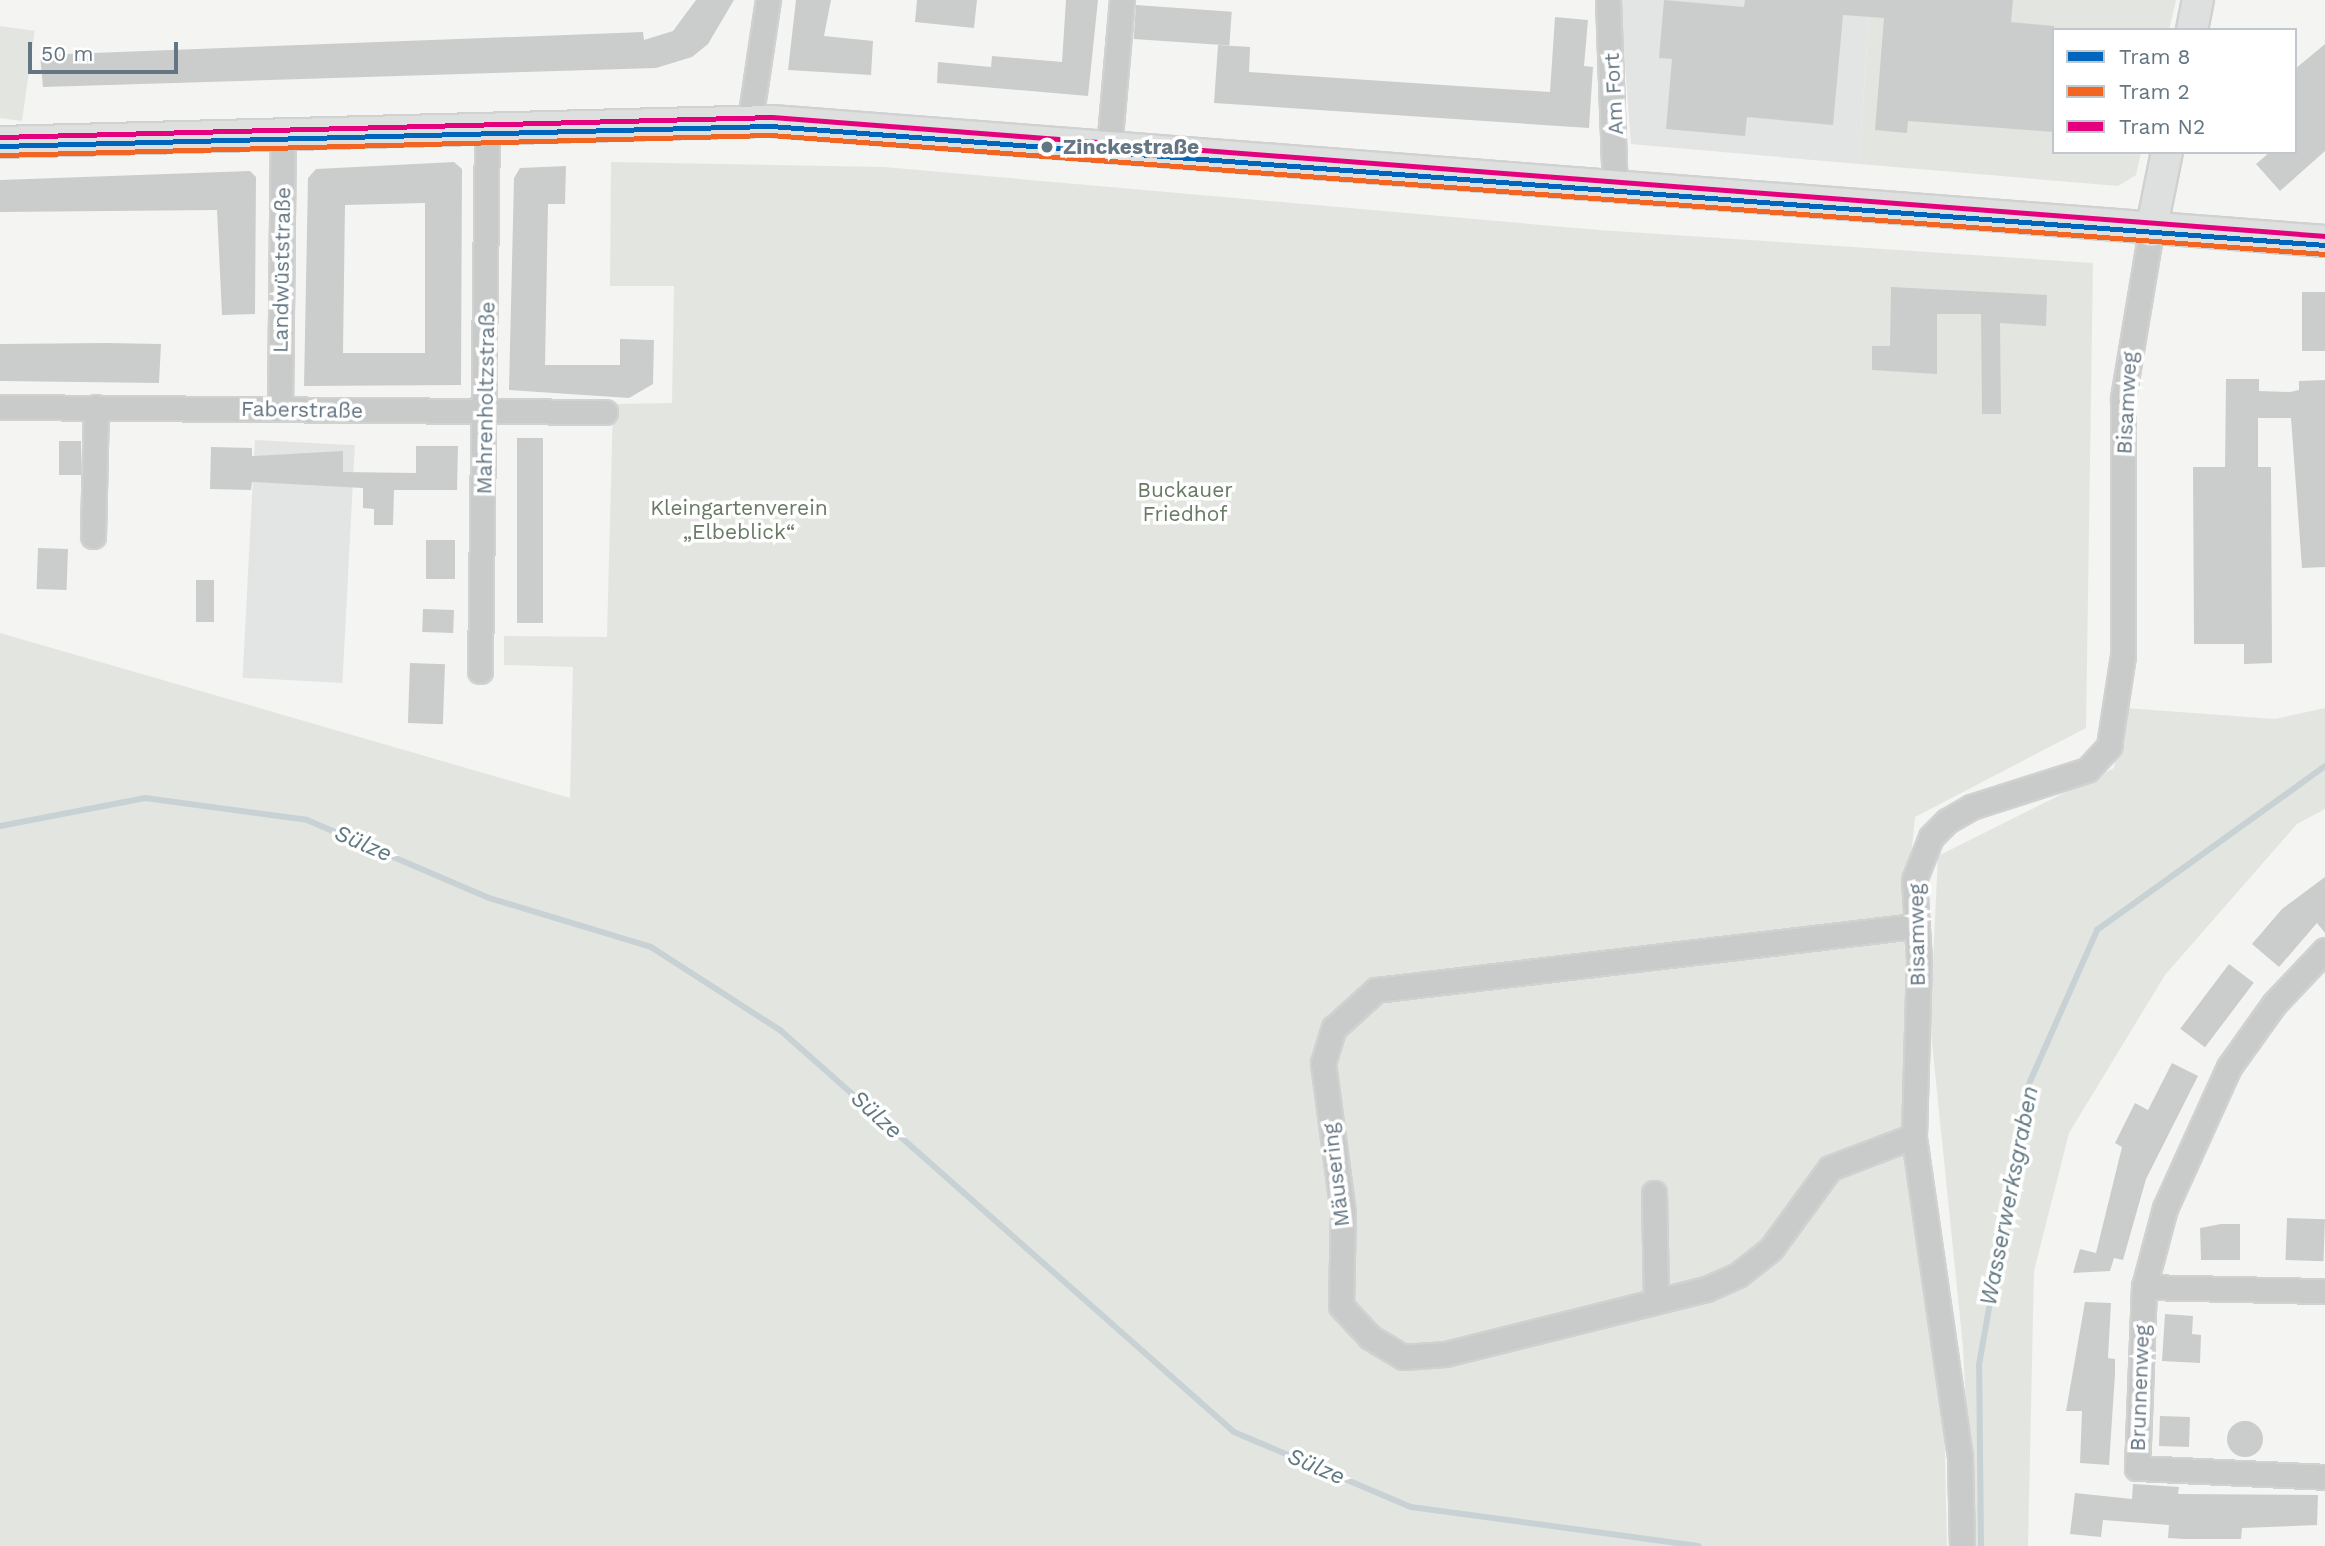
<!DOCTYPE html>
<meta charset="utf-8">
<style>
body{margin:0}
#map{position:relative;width:2325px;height:1546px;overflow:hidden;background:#f4f4f3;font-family:"Work Sans",sans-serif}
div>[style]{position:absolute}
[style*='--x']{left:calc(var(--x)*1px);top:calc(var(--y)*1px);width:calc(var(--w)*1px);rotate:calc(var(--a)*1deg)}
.built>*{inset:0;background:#e3e4e4;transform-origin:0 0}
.green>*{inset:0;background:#e3e6e0;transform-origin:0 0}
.stream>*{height:6px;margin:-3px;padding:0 3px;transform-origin:3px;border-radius:3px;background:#c8d1d4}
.building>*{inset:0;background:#cbcdcd;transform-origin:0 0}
.round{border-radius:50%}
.roads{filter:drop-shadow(2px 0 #d0d1d1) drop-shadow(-2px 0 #d0d1d1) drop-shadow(0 2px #d0d1d1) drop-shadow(0 -2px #d0d1d1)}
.minor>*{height:23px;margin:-11.5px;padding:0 11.5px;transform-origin:11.5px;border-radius:11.5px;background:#c9caca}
.major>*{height:30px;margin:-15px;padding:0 15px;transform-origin:15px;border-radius:15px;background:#dedfdf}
.tram-1>*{height:5px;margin:-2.5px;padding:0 2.5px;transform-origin:2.5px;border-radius:2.5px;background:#0065bd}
.tram-2>*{height:5px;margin:-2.5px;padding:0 2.5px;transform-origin:2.5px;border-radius:2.5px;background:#f26522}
.tram-3>*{height:5px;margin:-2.5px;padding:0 2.5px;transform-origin:2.5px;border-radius:2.5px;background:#e5007d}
.dots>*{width:19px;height:19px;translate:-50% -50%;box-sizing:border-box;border:4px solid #fff;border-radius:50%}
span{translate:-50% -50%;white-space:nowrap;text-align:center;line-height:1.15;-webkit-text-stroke:7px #fff;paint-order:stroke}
.street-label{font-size:21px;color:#647683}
.stop-label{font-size:21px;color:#647683;font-weight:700}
.left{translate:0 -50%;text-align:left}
.park-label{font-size:21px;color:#687a63}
.water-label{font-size:23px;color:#607880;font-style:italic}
.legend{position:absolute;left:2052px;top:28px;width:245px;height:126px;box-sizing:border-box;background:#fff;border:2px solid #c1c8cd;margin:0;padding:9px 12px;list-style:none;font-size:21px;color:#647683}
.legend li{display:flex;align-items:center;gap:14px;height:35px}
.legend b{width:35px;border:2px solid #c1c8cd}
.scale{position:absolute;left:28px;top:42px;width:150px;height:32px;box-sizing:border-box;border:4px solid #647683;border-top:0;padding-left:9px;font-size:21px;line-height:24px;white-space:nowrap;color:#647683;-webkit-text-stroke:5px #fff;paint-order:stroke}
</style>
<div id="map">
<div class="built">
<i style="clip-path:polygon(1620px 0,1870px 0,1859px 164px,1631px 144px)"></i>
<i style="left:255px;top:440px;width:100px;height:238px;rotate:3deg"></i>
</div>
<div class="green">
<i style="clip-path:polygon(1870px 0,2176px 0,2169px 30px,2054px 30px,2054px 152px,2141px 152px,2136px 175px,2118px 186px,1859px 164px)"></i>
<i style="left:0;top:26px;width:35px;height:91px;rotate:8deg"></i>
<i style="clip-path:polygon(611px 162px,884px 167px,1599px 230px,2093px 263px,2086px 728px,1915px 817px,1904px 925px,1912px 1185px,1944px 1409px,1947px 1546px,0 1546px,0 633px,570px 798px,573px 667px,504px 665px,504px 636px,607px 637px,613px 404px,672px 403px,674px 286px,610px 286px)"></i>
<i style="clip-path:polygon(2125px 708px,2275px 719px,2325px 708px,2325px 809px,2297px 824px,2165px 975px,2069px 1133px,2034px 1271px,2028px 1546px,1973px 1546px,1963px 1347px,1930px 1023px,1938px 856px,2114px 768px)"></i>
</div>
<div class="stream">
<i style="--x:0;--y:826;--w:148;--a:-10.9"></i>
<i style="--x:145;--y:798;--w:163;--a:7.7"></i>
<i style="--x:307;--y:820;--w:198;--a:23.2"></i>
<i style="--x:489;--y:898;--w:169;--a:16.8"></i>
<i style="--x:651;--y:947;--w:153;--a:32.8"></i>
<i style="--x:780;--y:1030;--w:606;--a:41.52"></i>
<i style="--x:1234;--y:1432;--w:192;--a:23"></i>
<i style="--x:1411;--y:1507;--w:290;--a:7.7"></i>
<i style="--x:1981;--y:1546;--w:181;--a:-90.6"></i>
<i style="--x:1979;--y:1365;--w:283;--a:-80"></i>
<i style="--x:2028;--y:1086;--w:171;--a:-66.1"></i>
<i style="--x:2097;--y:930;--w:281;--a:-35.7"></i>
</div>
<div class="building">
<i style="clip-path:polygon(696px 0,734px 0,708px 44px,692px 57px,656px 68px,43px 87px,40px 55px,643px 32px,644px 40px,673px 31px)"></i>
<i style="clip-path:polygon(796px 0,831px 0,824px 36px,873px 41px,871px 75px,788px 70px)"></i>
<i style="clip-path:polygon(917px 0,977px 0,974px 28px,915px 22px)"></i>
<i style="clip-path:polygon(1066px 0,1098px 0,1088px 96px,937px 83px,938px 62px,991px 67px,992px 56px,1062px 62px)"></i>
<i style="clip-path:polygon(1664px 0,1744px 7px,1745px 0,2013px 0,2011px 22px,2054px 26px,2054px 132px,1908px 121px,1907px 133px,1875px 130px,1884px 18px,1843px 15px,1833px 125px,1747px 117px,1745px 136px,1666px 129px,1672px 59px,1659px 58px)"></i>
<i style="left:1136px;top:5px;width:96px;height:34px;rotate:4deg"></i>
<i style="clip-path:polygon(1555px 17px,1588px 20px,1584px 66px,1593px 67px,1589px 128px,1214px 103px,1218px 45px,1250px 47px,1249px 72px,1550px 92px)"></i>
<i style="clip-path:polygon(2325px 44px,2325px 151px,2280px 191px,2256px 164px,2270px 152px,2295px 152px,2295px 69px)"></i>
<i style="clip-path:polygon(evenodd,454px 162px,462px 169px,461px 385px,304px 386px,308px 178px,316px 169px,454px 162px,425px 203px,425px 353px,343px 353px,345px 205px,425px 203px)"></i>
<i style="clip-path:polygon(566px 166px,565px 204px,548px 204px,545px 365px,620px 365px,620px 339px,654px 340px,653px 384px,629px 398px,509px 390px,514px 178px,520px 168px)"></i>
<i style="clip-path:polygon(250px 171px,256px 177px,255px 314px,222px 315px,217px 210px,0 212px,0 180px)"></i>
<i style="clip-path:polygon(1891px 287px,2047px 295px,2046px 326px,2000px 323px,2001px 414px,1982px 414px,1981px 314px,1937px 314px,1937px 374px,1872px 370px,1872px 346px,1890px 346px)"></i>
<i style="left:2302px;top:292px;width:23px;height:59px"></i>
<i style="clip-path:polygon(106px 343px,161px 344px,159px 383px,0 381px,0 344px)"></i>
<i style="clip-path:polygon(2226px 379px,2259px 379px,2259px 391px,2290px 392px,2299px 390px,2299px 381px,2325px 380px,2325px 567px,2302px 568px,2291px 418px,2258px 418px,2258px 467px,2271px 467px,2272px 663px,2244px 664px,2244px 644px,2194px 644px,2193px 467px,2225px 467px)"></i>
<i style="left:517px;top:438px;width:26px;height:185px"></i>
<i style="left:59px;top:441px;width:22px;height:34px"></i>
<i style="clip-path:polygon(416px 446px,458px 446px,457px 490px,394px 490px,393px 525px,374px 525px,374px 509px,363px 508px,363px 488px,252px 482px,251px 490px,210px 489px,211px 447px,252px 448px,252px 456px,343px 451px,343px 472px,416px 473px)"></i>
<i style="left:426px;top:540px;width:29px;height:39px"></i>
<i style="left:38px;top:548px;width:30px;height:41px;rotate:2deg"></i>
<i style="left:196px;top:580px;width:18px;height:42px"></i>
<i style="left:423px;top:609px;width:31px;height:23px;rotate:2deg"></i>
<i style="left:410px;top:663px;width:35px;height:60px;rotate:2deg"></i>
<i style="clip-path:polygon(2325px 877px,2325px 933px,2317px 923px,2279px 967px,2252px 944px,2282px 909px)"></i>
<i style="left:2229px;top:964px;width:31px;height:81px;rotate:37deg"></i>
<i style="clip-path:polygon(2172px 1063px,2198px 1076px,2146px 1179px,2123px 1260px,2114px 1258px,2110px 1271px,2073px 1273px,2080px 1249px,2096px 1253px,2122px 1147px,2115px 1143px,2135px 1103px,2148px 1110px)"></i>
<i style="left:2287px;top:1218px;width:38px;height:42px;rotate:2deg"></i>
<i style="clip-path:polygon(2221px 1224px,2240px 1224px,2240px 1260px,2201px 1260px,2200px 1228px)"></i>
<i style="clip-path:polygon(2085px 1302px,2111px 1303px,2108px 1358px,2115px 1359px,2115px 1374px,2109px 1465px,2080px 1463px,2082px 1411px,2066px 1411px)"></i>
<i style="clip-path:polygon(2165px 1314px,2193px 1316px,2192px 1334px,2201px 1335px,2200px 1363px,2162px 1361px)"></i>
<i style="left:2160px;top:1416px;width:30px;height:30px;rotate:2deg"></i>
<i class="round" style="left:2227px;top:1421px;width:36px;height:36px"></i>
<i style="clip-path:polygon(2133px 1484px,2179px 1487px,2178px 1494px,2318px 1495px,2317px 1525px,2242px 1528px,2241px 1539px,2185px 1539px,2168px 1538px,2169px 1525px,2103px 1520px,2101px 1537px,2070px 1534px,2075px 1493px,2132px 1499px)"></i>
</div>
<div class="roads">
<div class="minor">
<i style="--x:1608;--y:0;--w:188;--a:87.9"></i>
<i style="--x:750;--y:120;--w:121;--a:-81.5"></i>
<i style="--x:1109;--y:148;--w:149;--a:-85"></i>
<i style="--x:0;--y:407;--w:605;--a:0.47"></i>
<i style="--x:280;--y:409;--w:278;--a:-89.4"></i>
<i style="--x:93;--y:536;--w:129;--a:-88.7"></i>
<i style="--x:480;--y:671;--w:545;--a:-89.26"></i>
<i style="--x:2325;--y:950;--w:74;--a:133.4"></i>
<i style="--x:2274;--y:1004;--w:77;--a:125.5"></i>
<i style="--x:2229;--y:1067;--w:155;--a:114.4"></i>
<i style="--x:2165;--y:1208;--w:82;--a:104.9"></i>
<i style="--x:2144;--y:1287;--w:181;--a:92.2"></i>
<i style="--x:2137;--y:1468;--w:188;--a:2.7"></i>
<i style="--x:1914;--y:1136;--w:90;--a:159.1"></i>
<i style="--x:1830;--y:1168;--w:100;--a:126.1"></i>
<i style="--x:1771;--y:1249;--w:42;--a:141.8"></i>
<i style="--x:1738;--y:1275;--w:35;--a:156"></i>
<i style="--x:1706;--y:1289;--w:268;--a:166"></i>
<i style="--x:1446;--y:1354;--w:43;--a:176"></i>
<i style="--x:1403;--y:1357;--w:39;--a:-149"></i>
<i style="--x:1370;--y:1337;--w:42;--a:-133.1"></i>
<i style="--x:1341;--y:1306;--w:93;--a:-88.8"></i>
<i style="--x:1343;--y:1213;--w:151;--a:-97.6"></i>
<i style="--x:1323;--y:1063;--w:37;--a:-73"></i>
<i style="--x:1334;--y:1028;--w:57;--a:-42.1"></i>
<i style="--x:1376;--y:990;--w:542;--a:-6.78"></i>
<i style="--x:1654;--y:1193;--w:107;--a:88.9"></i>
<i style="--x:2144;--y:1287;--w:181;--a:1.3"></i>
<i style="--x:1962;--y:1546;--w:89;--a:-91.3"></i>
<i style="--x:1960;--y:1457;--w:324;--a:-98.2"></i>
<i style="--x:1914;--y:1136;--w:175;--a:-88.4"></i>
<i style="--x:1919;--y:961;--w:81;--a:-93.5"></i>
<i style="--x:1914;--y:880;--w:46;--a:-68.4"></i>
<i style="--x:1931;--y:837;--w:23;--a:-45"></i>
<i style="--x:1947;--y:821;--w:28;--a:-30"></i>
<i style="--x:1971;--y:807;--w:122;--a:-17.7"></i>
<i style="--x:2087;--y:770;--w:33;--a:-47"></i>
<i style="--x:2109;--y:746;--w:91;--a:-81.2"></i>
<i style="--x:2123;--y:656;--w:258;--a:-90"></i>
<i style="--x:2123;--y:398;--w:169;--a:-80.5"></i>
</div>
<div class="major">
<i style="--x:2192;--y:30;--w:31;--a:-79"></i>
<i style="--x:0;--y:142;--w:772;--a:-1.56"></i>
<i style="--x:772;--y:121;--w:1558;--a:4.42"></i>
<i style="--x:2151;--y:231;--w:81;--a:-78.6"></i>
</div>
</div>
<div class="tram-1">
<i style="--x:0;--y:146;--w:771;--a:-1.49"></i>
<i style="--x:771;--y:126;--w:1559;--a:4.38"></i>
</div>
<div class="tram-2">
<i style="--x:0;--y:155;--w:771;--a:-1.49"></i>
<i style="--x:771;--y:135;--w:1558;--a:4.38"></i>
</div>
<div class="tram-3">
<i style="--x:0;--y:137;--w:772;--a:-1.48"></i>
<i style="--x:772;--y:117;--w:1558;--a:4.38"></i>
</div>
<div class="dots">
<i style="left:1047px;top:147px;background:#647683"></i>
</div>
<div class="street-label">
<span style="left:1614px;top:94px;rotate:-93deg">Am Fort</span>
<span style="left:282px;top:270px;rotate:-89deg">Landwüststraße</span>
<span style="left:486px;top:398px;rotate:-89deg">Mahrenholtzstraße</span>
<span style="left:2127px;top:403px;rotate:-87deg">Bisamweg</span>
<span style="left:302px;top:410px;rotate:1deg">Faberstraße</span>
<span style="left:1917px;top:935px;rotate:-91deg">Bisamweg</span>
<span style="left:1336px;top:1175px;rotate:-97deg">Mäusering</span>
<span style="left:2140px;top:1388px;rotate:-88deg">Brunnenweg</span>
</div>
<div class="stop-label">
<span class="left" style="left:1063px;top:147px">Zinckestraße</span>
</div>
<div class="park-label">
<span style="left:1185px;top:502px">Buckauer<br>Friedhof</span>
<span style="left:739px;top:520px">Kleingartenverein<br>„Elbeblick“</span>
</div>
<div class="water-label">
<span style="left:363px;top:844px;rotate:23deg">Sülze</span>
<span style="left:876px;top:1115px;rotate:42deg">Sülze</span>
<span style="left:2010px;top:1196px;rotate:-79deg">Wasserwerksgraben</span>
<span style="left:1316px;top:1467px;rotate:23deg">Sülze</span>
</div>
<ul class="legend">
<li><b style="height:9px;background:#0065bd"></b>Tram 8</li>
<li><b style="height:9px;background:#f26522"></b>Tram 2</li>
<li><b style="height:9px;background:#e5007d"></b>Tram N2</li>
</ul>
<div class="scale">50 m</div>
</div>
